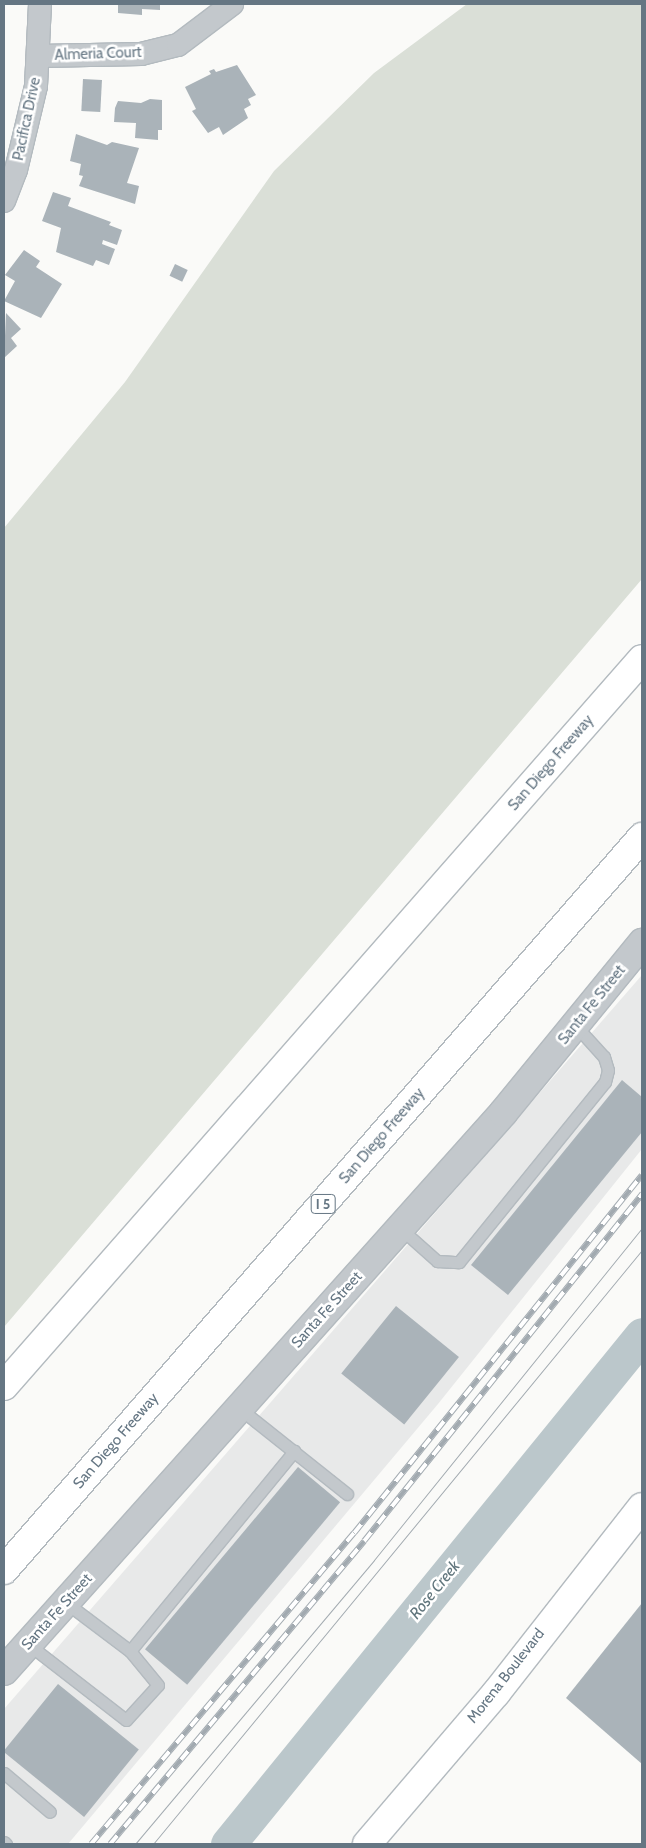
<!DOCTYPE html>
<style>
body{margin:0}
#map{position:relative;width:646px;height:1848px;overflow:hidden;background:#fafaf8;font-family:Cabin,sans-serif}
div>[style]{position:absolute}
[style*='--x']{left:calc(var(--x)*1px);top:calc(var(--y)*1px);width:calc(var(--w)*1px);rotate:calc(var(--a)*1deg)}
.built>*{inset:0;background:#e8e9e9}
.green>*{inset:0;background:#dadfd7}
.river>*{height:35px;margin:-17.5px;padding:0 17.5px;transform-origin:17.5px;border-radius:17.5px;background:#bbc7cb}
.building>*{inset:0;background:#aab3b9;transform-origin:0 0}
.roads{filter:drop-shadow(1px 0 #b3babf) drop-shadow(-1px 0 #b3babf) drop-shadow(0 1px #b3babf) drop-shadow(0 -1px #b3babf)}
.service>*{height:11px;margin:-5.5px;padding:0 5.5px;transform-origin:5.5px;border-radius:5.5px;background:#c3c8cc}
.minor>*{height:22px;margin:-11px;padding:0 11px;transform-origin:11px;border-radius:11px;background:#c3c8cc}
.tertiary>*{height:28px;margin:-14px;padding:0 14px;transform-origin:14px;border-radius:14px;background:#c3c8cc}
.secondary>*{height:28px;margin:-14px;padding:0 14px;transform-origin:14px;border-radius:14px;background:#fff}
.motorway>*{height:28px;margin:-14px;padding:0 14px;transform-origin:14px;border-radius:14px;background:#fff}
.tram>*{height:1px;margin:-0.5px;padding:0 0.5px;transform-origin:0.5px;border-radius:0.5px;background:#a2aab0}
.rail>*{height:5.5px;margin-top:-2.75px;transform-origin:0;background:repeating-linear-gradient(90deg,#fff 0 11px,#a2aab0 0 22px);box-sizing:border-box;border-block:1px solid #a2aab0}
span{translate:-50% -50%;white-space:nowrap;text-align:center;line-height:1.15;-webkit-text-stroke:5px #fff;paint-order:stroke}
.shield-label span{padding:1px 4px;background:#fff;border:1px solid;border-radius:4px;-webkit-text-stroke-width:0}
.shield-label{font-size:14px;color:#657683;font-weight:700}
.street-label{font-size:15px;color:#657683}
.water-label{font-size:16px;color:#60757c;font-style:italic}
.frame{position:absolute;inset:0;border:5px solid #657683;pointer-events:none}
</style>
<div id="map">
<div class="built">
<i style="clip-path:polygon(642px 975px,642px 1149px,438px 1404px,68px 1844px,4px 1844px,4px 1709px)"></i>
</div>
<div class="green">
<i style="clip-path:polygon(467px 4px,642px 4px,642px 579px,4px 1327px,4px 528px,125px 382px,274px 171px,374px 73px)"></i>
</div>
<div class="river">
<i style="--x:228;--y:1844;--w:656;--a:-50.88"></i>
</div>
<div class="building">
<i style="clip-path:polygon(118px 4px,160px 4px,160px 10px,142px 9px,142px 15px,118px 13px)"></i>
<i style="clip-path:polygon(237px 65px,256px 95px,248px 99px,251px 105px,244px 109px,248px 118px,223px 135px,219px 127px,208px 133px,192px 111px,196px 109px,185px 87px,211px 74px,209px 71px,214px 69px,216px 72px)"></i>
<i style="left:83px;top:79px;width:19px;height:32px;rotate:3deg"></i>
<i style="clip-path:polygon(150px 99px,162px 100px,162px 130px,158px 130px,158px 140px,135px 138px,136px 123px,114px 122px,115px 108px,118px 101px,141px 103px)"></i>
<i style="clip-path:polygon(76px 134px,107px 145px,112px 142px,139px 148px,127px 183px,139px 186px,135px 204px,79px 186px,83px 176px,79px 175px,81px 164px,70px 161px)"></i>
<i style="clip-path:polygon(53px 192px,71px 198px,68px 206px,111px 222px,109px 225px,122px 230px,117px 245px,103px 240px,102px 244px,115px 249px,109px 265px,96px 260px,93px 266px,56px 252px,61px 228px,42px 221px)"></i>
<i style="clip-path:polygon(24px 250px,40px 261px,36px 267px,62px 284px,41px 318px,4px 301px,15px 281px,5px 275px)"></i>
<i style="left:175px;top:264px;width:14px;height:13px;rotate:25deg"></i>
<i style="clip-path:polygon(6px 313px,21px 329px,11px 338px,17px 346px,4px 358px)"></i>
<i style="clip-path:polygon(622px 1080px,642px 1097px,642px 1132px,508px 1295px,471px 1265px)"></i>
<i style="left:396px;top:1306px;width:81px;height:87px;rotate:39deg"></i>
<i style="left:298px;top:1467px;width:55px;height:238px;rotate:40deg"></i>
<i style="clip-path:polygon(642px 1603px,642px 1764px,566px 1698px)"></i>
<i style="left:58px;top:1684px;width:104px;height:87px;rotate:39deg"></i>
</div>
<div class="roads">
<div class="service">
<i style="--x:400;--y:1228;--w:50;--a:41.7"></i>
<i style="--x:437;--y:1261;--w:22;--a:3"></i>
<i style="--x:459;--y:1262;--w:232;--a:-51"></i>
<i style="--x:605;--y:1082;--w:12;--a:-76"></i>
<i style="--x:608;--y:1070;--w:14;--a:-107"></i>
<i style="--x:604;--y:1057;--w:42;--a:-132.1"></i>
<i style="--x:239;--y:1408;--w:138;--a:38.5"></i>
<i style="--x:65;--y:1602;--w:81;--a:37"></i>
<i style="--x:130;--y:1651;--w:259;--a:-50.6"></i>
<i style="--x:28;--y:1644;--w:124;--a:37.8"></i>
<i style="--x:126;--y:1720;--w:47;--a:-47.6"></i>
<i style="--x:158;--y:1685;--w:44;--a:-129.5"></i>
<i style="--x:4;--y:1773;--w:60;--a:40.3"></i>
<i style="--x:4;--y:1842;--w:3;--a:45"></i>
</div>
<div class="minor">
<i style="--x:38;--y:56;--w:103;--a:-1.1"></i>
<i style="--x:141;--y:54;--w:38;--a:-14"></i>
<i style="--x:178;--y:45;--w:68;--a:-37.2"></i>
<i style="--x:4;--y:201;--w:33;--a:-69"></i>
<i style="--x:16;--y:170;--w:86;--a:-76.6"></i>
<i style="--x:36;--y:86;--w:82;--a:-87.2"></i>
</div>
<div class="tertiary">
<i style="--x:4;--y:1671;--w:749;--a:-48.19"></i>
<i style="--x:503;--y:1113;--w:220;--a:-50.7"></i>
</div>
<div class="secondary">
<i style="--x:367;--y:1844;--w:199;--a:-49.5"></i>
<i style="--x:496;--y:1693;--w:236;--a:-51.9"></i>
</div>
<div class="motorway">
<i style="--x:4;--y:1386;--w:967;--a:-48.73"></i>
<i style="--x:4;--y:1570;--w:972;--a:-48.96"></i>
</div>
</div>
<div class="tram">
<i style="--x:135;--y:1844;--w:371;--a:-49.9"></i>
<i style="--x:374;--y:1560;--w:427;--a:-51.1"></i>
<i style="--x:153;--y:1844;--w:769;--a:-50.54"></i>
</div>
<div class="rail">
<i style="--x:91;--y:1844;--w:407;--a:-49.8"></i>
<i style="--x:354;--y:1533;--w:459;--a:-51.2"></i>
<i style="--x:110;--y:1844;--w:395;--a:-50"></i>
<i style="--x:364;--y:1541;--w:445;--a:-51.3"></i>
</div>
<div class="shield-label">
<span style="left:323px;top:1204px">I 5</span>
</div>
<div class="street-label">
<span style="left:98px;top:54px;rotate:-2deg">Almeria Court</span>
<span style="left:27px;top:119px;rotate:-78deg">Pacifica Drive</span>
<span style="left:551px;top:763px;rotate:-49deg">San Diego Freeway</span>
<span style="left:592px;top:1005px;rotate:-51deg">Santa Fe Street</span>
<span style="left:382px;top:1136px;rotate:-49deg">San Diego Freeway</span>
<span style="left:327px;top:1310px;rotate:-48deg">Santa Fe Street</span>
<span style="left:116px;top:1441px;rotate:-49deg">San Diego Freeway</span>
<span style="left:57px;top:1612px;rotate:-48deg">Santa Fe Street</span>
<span style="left:506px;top:1676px;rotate:-52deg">Morena Boulevard</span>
</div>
<div class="water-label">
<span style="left:435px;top:1590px;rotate:-51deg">Rose Creek</span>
</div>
<div class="frame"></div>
</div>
